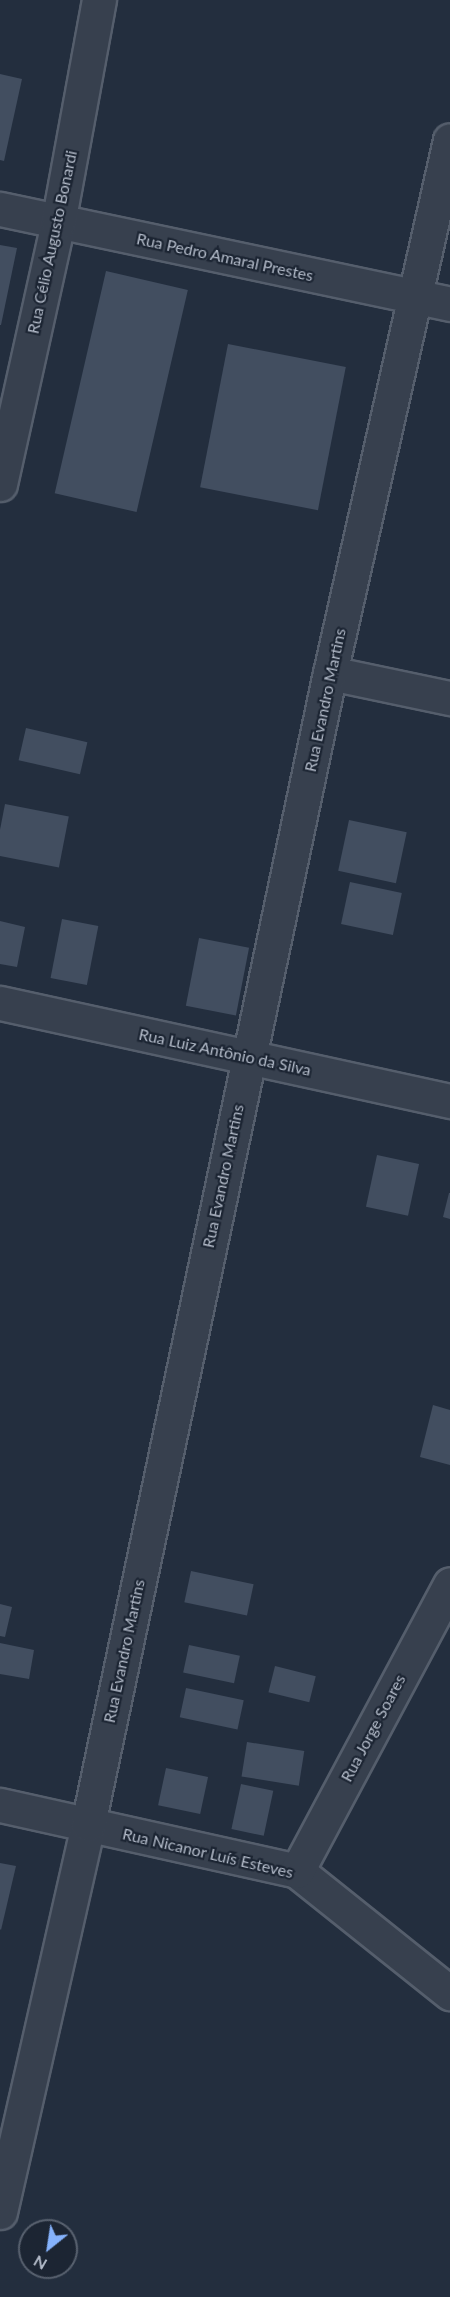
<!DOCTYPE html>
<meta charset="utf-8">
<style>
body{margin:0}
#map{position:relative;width:450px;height:2297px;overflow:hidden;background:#232e3e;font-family:Lato,sans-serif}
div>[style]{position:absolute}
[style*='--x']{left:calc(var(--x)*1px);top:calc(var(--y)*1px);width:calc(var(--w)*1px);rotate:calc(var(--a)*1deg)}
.building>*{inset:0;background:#424e60;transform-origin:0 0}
.roads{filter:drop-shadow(2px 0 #555e6c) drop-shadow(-2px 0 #555e6c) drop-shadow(0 2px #555e6c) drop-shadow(0 -2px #555e6c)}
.minor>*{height:33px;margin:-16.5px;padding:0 16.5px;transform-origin:16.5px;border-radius:16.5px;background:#37404e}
span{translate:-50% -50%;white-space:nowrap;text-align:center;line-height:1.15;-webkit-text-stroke:4.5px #1c2533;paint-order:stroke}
.street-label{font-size:16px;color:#b3bbc9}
.north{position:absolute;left:18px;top:2219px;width:60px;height:60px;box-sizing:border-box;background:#1c2533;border:2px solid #58616f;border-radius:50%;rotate:210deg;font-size:16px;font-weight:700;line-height:24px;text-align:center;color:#b3bbc9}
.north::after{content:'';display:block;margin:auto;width:21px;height:27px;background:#85b2fc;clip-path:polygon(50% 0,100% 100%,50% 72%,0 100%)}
</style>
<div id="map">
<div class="building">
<i style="clip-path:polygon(0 74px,22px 79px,4px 161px,0 160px)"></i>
<i style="clip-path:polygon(0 245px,17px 248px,1px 325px,0 325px)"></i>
<i style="left:106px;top:271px;width:84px;height:228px;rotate:13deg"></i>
<i style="left:228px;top:344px;width:120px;height:146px;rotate:11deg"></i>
<i style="left:26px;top:728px;width:63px;height:33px;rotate:13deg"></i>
<i style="left:5px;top:804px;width:65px;height:52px;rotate:11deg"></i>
<i style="left:349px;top:820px;width:59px;height:52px;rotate:12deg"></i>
<i style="left:350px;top:882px;width:53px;height:43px;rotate:12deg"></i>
<i style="left:62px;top:919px;width:37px;height:60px;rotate:11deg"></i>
<i style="clip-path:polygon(0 921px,25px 927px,17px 967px,0 964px)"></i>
<i style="left:199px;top:938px;width:51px;height:69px;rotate:11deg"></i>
<i style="left:377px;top:1155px;width:43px;height:53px;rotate:12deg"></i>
<i style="clip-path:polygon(449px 1193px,450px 1193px,450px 1219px,443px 1217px)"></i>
<i style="clip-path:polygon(433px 1405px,450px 1410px,450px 1465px,420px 1457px)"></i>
<i style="left:191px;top:1571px;width:64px;height:32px;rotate:12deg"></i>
<i style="clip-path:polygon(0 1604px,12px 1607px,5px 1637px,0 1636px)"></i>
<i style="clip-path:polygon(0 1643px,34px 1650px,29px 1679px,0 1674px)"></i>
<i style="left:189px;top:1645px;width:52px;height:28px;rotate:12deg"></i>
<i style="left:275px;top:1666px;width:42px;height:27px;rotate:14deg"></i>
<i style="left:186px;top:1688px;width:59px;height:30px;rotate:12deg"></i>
<i style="left:247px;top:1742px;width:58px;height:35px;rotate:9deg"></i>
<i style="left:166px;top:1768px;width:43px;height:38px;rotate:12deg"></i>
<i style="left:241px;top:1784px;width:33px;height:46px;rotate:12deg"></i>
<i style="clip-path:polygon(0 1863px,16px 1866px,1px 1930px,0 1929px)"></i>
</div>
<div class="roads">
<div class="minor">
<i style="--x:0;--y:209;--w:460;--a:11.9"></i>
<i style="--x:0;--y:484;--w:267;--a:-77.5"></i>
<i style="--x:58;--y:223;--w:227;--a:-79.6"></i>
<i style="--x:330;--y:673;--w:123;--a:11.8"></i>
<i style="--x:0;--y:1003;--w:461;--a:12.3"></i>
<i style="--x:0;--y:1805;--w:304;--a:12.5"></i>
<i style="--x:297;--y:1871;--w:196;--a:38.6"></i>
<i style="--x:297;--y:1871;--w:325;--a:-61.9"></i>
<i style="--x:0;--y:2212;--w:398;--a:-77.2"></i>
<i style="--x:88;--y:1824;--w:1176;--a:-78.13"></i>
<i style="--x:330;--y:673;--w:546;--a:-77.31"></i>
</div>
</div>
<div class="street-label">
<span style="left:52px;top:242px;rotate:-78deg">Rua Célio Augusto Bonardi</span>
<span style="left:225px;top:257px;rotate:12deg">Rua Pedro Amaral Prestes</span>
<span style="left:325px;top:700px;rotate:-78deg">Rua Evandro Martins</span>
<span style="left:225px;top:1052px;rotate:12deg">Rua Luiz Antônio da Silva</span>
<span style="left:223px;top:1176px;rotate:-78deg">Rua Evandro Martins</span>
<span style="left:124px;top:1651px;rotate:-78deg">Rua Evandro Martins</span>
<span style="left:373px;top:1728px;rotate:-62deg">Rua Jorge Soares</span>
<span style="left:208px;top:1853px;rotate:13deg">Rua Nicanor Luís Esteves</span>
</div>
<div class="north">N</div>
</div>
